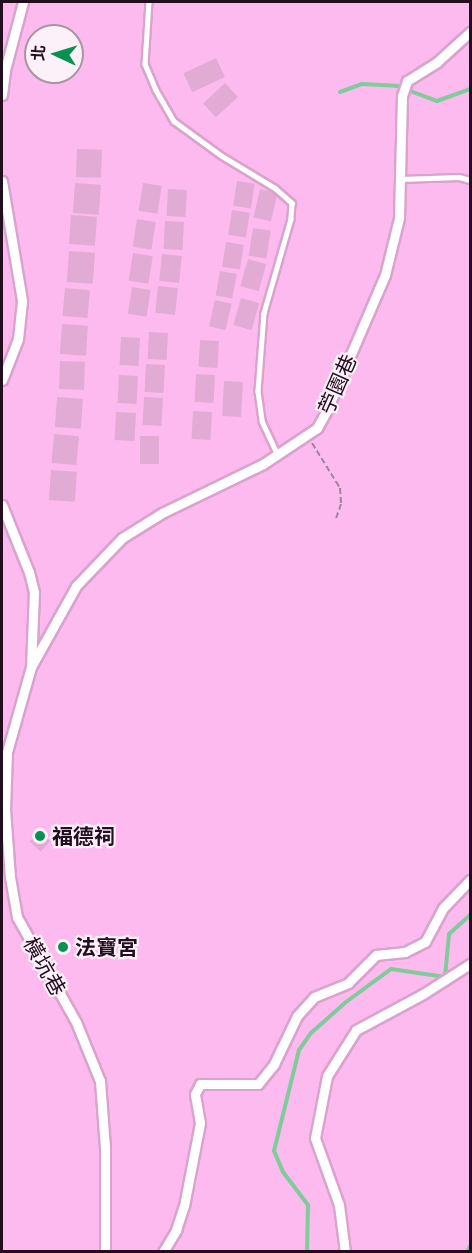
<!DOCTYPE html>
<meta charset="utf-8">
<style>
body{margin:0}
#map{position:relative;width:472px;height:1253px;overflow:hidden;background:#fddbf5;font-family:Ubuntu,"Noto Sans TC",sans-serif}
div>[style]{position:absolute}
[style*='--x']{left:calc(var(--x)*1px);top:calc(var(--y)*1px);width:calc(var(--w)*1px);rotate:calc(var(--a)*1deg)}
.green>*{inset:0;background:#fdbaef}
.stream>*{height:4px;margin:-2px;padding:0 2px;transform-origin:2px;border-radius:2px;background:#7fcb99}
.building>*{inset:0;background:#e2abd6;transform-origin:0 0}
.path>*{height:2px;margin-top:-1px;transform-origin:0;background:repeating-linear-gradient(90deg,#9f8399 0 6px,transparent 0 9px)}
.roads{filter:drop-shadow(2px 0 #d9a3cd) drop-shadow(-2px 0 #d9a3cd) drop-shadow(0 2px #d9a3cd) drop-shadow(0 -2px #d9a3cd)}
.service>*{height:4.5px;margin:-2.25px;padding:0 2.25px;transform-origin:2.25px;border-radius:2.25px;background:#fff}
.minor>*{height:9px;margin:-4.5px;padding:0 4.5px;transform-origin:4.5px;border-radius:4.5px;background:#fff}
.dots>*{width:16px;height:16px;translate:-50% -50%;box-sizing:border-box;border:3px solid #fcf0f9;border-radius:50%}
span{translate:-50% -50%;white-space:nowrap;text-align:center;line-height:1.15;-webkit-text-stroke:4.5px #fcf0f9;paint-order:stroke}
.street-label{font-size:21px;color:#220e1e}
.poi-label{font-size:21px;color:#220e1e;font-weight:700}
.left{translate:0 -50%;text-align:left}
.frame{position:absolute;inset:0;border:3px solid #220e1e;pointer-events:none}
.north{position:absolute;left:24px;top:24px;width:60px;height:60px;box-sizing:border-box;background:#fcf0f9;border:2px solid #a596a1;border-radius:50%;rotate:274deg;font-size:16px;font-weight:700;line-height:24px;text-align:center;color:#220e1e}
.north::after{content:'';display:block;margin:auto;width:21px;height:27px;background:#069251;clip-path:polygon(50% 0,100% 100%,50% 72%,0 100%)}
</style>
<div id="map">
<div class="green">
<i style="clip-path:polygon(evenodd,2px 2px,470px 2px,470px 1251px,2px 1251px,2px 2px,36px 36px,72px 36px,72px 72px,36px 72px,36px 36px)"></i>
</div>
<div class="stream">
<i style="--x:340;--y:92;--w:23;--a:-20"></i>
<i style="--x:362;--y:84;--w:35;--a:3"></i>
<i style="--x:397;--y:86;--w:43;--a:20.6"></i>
<i style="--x:437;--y:101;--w:35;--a:-20"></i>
<i style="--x:307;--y:1252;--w:47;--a:-88.8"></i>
<i style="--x:308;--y:1205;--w:41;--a:-127.1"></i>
<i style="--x:283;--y:1172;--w:23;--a:-113"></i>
<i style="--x:274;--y:1151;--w:104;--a:-76.1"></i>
<i style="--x:299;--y:1050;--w:21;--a:-55"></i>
<i style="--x:311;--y:1033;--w:47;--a:-41.5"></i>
<i style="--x:346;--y:1002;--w:56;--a:-36.3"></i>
<i style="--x:391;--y:969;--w:55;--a:8.4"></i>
<i style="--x:445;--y:977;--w:43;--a:-84.7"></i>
<i style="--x:449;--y:934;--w:28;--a:-42"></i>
<i style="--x:467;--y:1252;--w:7;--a:-63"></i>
</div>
<div class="building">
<i style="left:216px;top:58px;width:21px;height:36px;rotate:65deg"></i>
<i style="left:225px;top:83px;width:19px;height:30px;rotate:47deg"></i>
<i style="left:77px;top:149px;width:25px;height:28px;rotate:2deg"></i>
<i style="left:237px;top:181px;width:18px;height:25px;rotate:9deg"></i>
<i style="left:75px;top:183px;width:26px;height:30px;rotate:4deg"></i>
<i style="left:143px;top:183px;width:19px;height:28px;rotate:9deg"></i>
<i style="left:168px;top:189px;width:19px;height:27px;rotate:3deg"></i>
<i style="left:260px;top:189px;width:18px;height:29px;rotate:13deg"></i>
<i style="left:232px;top:210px;width:18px;height:25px;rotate:9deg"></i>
<i style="left:71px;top:215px;width:26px;height:29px;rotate:4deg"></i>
<i style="left:137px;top:219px;width:19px;height:28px;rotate:9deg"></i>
<i style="left:165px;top:221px;width:19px;height:28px;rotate:3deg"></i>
<i style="left:253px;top:228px;width:18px;height:28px;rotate:9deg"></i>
<i style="left:226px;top:242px;width:18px;height:25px;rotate:9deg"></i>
<i style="left:69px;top:251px;width:26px;height:31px;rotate:4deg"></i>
<i style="left:133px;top:253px;width:20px;height:28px;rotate:9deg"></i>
<i style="left:162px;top:254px;width:20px;height:27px;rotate:6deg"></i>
<i style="left:248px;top:259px;width:19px;height:28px;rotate:16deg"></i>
<i style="left:220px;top:271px;width:17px;height:25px;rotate:10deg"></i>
<i style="left:158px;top:286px;width:20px;height:27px;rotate:6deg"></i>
<i style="left:132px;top:287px;width:19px;height:27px;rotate:9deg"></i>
<i style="left:65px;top:288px;width:25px;height:28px;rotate:5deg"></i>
<i style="left:241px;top:298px;width:19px;height:28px;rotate:16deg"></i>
<i style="left:215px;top:300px;width:17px;height:27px;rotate:13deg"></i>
<i style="left:62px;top:324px;width:26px;height:30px;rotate:4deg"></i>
<i style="left:149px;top:332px;width:19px;height:27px;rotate:3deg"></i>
<i style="left:121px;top:337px;width:19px;height:28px;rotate:3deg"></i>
<i style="left:200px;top:340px;width:19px;height:27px;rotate:3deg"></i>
<i style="left:60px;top:361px;width:25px;height:28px;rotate:2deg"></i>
<i style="left:146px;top:364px;width:19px;height:28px;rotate:3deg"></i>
<i style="left:196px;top:374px;width:19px;height:28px;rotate:3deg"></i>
<i style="left:119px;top:375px;width:19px;height:28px;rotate:3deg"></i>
<i style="left:224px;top:381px;width:19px;height:35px;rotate:3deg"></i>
<i style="left:57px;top:397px;width:26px;height:30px;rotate:4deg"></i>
<i style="left:144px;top:397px;width:19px;height:28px;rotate:3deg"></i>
<i style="left:193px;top:411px;width:19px;height:28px;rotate:3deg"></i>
<i style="left:116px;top:412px;width:20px;height:28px;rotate:3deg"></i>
<i style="left:54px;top:434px;width:25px;height:29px;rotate:5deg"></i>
<i style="left:140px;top:436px;width:19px;height:28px"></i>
<i style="left:51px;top:470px;width:26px;height:30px;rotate:4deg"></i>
<i style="left:39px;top:831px;width:15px;height:14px;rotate:42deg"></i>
</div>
<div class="path">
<i style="--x:312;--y:443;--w:53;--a:58.1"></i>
<i style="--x:340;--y:488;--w:16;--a:86"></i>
<i style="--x:341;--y:504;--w:18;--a:109"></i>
</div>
<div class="roads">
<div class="service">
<i style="--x:149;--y:2;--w:62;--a:93.7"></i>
<i style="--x:145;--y:64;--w:28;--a:67"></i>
<i style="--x:156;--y:90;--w:36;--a:60"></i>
<i style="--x:174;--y:121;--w:59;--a:36.1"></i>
<i style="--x:222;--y:156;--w:62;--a:31.1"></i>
<i style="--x:275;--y:188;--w:23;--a:41"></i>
<i style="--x:292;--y:203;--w:16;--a:94"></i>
<i style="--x:291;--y:219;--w:98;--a:106"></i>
<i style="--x:264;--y:313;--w:78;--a:94.4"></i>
<i style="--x:258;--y:391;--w:30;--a:82"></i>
<i style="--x:262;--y:421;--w:38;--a:65"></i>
<i style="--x:400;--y:179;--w:59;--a:-1.9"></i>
<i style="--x:459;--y:177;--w:11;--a:15"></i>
</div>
<div class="minor">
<i style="--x:2;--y:95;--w:25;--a:-83"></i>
<i style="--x:5;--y:70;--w:70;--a:-75.2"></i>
<i style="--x:2;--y:181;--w:122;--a:80.5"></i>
<i style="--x:22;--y:301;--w:38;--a:96"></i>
<i style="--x:18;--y:339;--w:44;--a:111.3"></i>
<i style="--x:2;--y:505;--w:72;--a:68.1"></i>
<i style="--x:29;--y:572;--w:21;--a:76"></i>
<i style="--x:34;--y:592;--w:75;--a:92.3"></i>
<i style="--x:31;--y:667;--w:88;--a:105.8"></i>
<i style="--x:7;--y:752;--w:57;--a:92"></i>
<i style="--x:5;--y:809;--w:68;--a:85.8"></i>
<i style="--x:10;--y:877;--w:41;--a:80.1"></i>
<i style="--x:17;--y:917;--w:120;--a:60.7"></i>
<i style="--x:76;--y:1022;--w:64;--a:67.9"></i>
<i style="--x:100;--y:1081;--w:66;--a:85.7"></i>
<i style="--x:105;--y:1147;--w:105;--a:90"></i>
<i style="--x:31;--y:667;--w:93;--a:-60.9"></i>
<i style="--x:76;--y:586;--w:66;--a:-46.2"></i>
<i style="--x:122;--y:538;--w:47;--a:-32"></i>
<i style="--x:162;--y:513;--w:112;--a:-25.9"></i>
<i style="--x:263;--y:464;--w:65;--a:-33.7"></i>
<i style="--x:317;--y:428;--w:18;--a:-61"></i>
<i style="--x:326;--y:412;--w:149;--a:-66.7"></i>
<i style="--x:385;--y:275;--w:59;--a:-76.2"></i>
<i style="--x:399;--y:218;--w:122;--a:-88.6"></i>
<i style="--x:402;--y:96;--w:16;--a:-72"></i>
<i style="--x:407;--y:81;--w:36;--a:-32"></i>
<i style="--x:437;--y:62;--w:45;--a:-42.3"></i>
<i style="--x:163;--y:1252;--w:26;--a:-59"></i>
<i style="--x:176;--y:1230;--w:25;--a:-72"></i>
<i style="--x:184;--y:1206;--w:85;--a:-79.1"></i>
<i style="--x:200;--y:1123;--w:29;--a:-100"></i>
<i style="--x:195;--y:1094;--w:11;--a:-63"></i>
<i style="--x:200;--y:1084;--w:58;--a:0"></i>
<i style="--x:258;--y:1084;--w:26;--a:-51"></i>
<i style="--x:274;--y:1064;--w:53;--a:-64.4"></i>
<i style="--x:297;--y:1016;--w:25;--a:-48"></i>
<i style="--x:314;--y:997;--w:37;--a:-22"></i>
<i style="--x:348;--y:983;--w:40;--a:-45"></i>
<i style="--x:376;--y:955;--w:29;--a:-6"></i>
<i style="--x:405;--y:952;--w:22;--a:-27"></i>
<i style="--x:425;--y:942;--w:38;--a:-62"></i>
<i style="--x:443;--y:908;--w:39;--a:-46"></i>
<i style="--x:345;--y:1252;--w:47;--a:-97.3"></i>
<i style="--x:339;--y:1205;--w:71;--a:-109.7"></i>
<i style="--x:315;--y:1138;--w:63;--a:-79"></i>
<i style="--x:327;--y:1076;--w:54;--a:-57.8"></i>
<i style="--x:356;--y:1030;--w:76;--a:-28.2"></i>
<i style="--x:423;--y:994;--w:56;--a:-32.6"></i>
</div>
</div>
<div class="dots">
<i style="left:40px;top:836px;background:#069251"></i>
<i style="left:63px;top:947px;background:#069251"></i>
</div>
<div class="street-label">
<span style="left:337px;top:384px;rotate:-66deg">苧園巷</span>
<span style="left:45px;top:966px;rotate:61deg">橫坑巷</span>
</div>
<div class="poi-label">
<span class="left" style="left:52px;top:836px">福德祠</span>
<span class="left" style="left:75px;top:947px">法寶宮</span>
</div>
<div class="frame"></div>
<div class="north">北</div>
</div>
